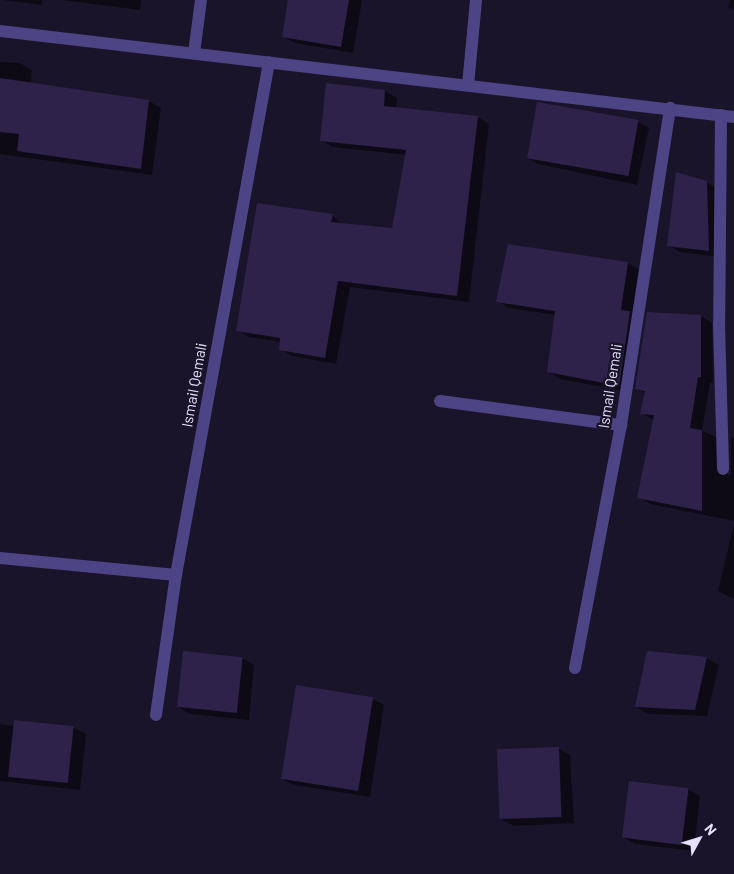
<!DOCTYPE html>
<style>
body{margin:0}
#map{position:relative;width:734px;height:874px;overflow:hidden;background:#1a142a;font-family:Barlow,sans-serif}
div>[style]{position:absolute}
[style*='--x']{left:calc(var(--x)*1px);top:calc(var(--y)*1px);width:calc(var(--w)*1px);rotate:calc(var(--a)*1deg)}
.shadow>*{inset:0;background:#0007}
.building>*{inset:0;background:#2e224a;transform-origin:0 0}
.minor>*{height:12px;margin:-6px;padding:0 6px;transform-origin:6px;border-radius:6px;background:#4d4485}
span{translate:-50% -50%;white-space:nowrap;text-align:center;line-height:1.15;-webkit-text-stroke:5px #1a142a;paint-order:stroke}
.street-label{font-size:15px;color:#e7e0fc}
.north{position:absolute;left:674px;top:814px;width:50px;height:50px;-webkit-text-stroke:4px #1a142a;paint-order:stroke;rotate:51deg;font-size:14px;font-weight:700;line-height:20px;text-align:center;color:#e7e0fc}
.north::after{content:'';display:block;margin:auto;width:18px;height:22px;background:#e7e0fc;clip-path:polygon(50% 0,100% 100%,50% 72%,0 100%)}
</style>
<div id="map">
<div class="shadow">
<i style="clip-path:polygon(2px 0,42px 0,42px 5px)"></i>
<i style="clip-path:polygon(62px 0,141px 0,140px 10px)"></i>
<i style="clip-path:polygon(289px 0,362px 0,353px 53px,295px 43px,283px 37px)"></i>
<i style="clip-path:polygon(730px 0,734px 0,734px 10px,728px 7px)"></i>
<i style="clip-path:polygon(0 62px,20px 63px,32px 70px,31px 84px,149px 101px,161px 108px,152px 175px,0 154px)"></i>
<i style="clip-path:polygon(327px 85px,385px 91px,397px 98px,396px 109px,478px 117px,489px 124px,469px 302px,350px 287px,336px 364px,292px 356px,280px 349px,281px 342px,249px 337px,237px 330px,332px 215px,344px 225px,393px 230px,407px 155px,333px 147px,321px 140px)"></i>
<i style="clip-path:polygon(637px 121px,649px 128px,637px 185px,538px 164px,527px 158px)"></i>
<i style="clip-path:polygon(706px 182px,718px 189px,721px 257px,680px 252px,668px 245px)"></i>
<i style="clip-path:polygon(509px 245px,628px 263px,640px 270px,630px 392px,560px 379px,548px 372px,556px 315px,509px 308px,497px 301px)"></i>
<i style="clip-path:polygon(701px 316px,712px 323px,713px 383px,710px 383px,702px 431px,725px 441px,728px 476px,731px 474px,731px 437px,734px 438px,734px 521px,650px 504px,639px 497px,653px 420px,642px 413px,646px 394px,636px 388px)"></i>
<i style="clip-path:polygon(734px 524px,734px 599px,718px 591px)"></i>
<i style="clip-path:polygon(648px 653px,707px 658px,719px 665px,707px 716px,648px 714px,636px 707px)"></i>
<i style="clip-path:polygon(242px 658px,254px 665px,249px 720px,190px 714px,178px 707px)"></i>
<i style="clip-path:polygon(372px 698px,384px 705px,370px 797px,294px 785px,282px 779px)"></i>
<i style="clip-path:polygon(16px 721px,74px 728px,86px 734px,80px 790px,0 781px,0 724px,15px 726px)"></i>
<i style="clip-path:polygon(558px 748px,570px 755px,574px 823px,514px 826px,502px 820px)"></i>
<i style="clip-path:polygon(688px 789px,700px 796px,694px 851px,636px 844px,624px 838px)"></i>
</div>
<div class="building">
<i style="clip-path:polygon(288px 0,349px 0,341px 47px,282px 37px)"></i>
<i style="clip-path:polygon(0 78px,149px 100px,141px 169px,17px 151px,19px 134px,0 132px)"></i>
<i style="clip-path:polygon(326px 83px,385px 90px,384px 106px,478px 116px,457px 296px,338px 281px,325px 358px,279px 350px,280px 338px,236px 331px,257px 203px,333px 214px,331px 222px,392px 228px,406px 150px,320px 141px)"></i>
<i style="left:537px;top:102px;width:103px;height:57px;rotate:10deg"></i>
<i style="clip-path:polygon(676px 172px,707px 181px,709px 251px,667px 246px)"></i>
<i style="clip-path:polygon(508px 244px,628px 262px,621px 310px,630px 311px,619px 386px,547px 372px,555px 311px,496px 302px)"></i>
<i style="clip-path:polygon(647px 312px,701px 315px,701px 377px,698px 377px,690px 428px,702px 430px,702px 511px,637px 498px,654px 415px,640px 414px,645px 391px,635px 389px)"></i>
<i style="left:183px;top:651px;width:60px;height:56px;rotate:6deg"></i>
<i style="clip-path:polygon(647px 651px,707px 657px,695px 710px,635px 707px)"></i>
<i style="left:296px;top:685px;width:78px;height:95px;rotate:9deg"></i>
<i style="left:14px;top:720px;width:60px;height:57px;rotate:6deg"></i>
<i style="left:559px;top:747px;width:70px;height:62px;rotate:88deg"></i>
<i style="left:629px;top:781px;width:60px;height:57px;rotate:7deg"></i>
</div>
<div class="minor">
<i style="--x:0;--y:31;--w:739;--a:6.68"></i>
<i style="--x:194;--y:53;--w:53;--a:-82.5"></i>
<i style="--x:468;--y:85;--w:85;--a:-84.6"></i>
<i style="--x:721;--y:115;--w:209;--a:90.5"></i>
<i style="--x:719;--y:324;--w:145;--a:88.4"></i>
<i style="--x:440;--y:401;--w:183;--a:7.6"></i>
<i style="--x:0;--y:558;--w:177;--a:5.5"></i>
<i style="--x:575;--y:668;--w:247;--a:-79.3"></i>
<i style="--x:621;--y:425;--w:321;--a:-81.2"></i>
<i style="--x:156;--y:715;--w:141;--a:-81.9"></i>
<i style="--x:176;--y:575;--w:521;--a:-79.72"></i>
</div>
<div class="street-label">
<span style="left:194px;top:385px;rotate:-80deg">Ismail Qemali</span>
<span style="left:610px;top:386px;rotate:-81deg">Ismail Qemali</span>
</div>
<div class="north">N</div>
</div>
